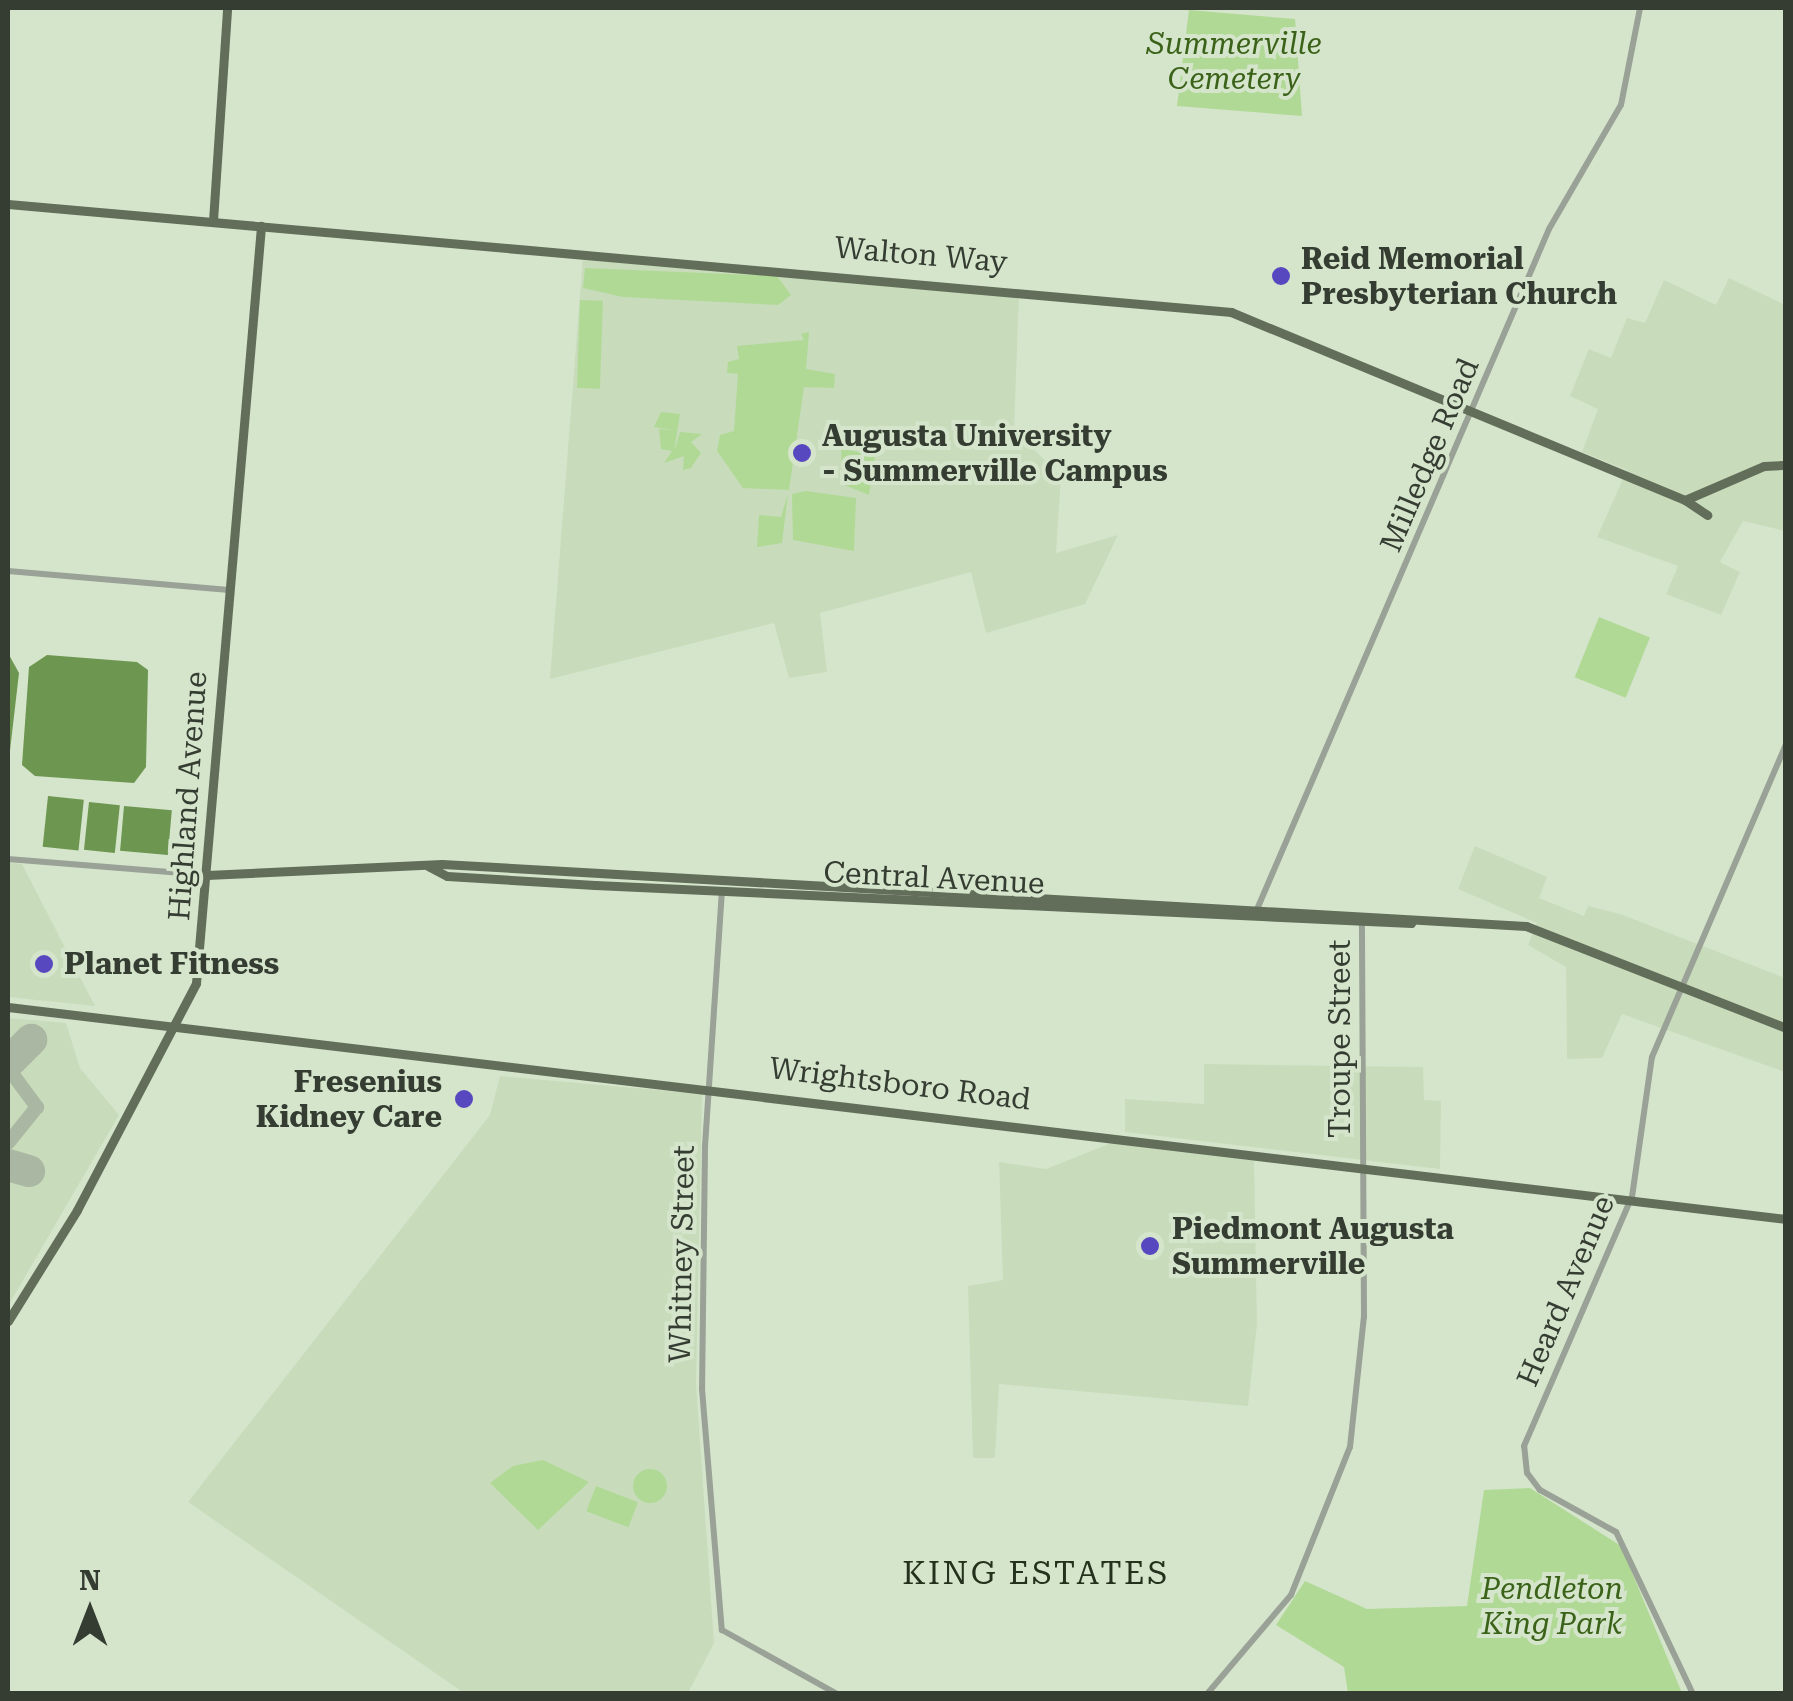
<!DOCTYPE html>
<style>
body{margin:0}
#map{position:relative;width:1793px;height:1701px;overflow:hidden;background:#d5e5cb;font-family:"Roboto Serif",serif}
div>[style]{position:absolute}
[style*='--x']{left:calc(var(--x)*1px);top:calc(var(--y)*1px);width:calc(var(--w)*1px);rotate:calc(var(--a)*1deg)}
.built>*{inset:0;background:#c8dcbb}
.green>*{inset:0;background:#b0d996;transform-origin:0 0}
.round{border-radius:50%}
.water>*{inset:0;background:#6d9650;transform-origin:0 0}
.taxiway>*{height:14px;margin:-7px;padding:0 7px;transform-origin:7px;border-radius:7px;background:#aab7a2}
.runway>*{height:32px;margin:-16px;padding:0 16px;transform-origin:16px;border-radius:16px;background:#aab7a2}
.minor>*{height:6px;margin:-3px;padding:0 3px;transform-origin:3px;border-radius:3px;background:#9aa196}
.major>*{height:9px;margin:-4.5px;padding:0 4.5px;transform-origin:4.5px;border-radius:4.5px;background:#626e5a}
.dots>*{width:28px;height:28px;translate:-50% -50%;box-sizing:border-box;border:5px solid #d5e5cb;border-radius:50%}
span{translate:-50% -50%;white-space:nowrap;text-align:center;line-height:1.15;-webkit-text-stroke:8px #d5e5cb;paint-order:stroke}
.park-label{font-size:30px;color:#3b6219;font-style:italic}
.street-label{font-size:30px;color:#353c32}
.poi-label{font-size:30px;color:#353c32;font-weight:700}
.left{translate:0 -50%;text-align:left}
.right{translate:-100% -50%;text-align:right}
.neighbourhood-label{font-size:32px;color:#24311c;letter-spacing:2.5px}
.frame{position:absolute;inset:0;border:10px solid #353c32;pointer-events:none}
.north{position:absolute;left:40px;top:1561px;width:100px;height:100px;-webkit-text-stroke:8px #d5e5cb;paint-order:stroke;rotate:0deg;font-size:28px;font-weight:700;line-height:40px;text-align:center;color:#353c32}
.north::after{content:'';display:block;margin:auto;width:35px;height:45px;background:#353c32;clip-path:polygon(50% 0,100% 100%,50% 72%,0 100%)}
</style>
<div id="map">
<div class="built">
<i style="clip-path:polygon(583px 257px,1019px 295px,1014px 429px,1061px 477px,1056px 553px,1118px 535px,1085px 604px,986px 633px,971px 572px,820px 613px,827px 672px,789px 678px,774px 623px,550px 679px)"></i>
<i style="clip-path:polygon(1729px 278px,1785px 305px,1785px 531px,1743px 521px,1720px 562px,1740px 572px,1721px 615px,1666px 594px,1678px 566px,1597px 537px,1627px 470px,1582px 452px,1598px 409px,1570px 396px,1589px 349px,1611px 358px,1627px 318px,1645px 323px,1664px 280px,1716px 305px)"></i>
<i style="clip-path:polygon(1475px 846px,1547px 877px,1539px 898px,1584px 916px,1588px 906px,1620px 914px,1785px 978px,1785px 1072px,1622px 1014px,1602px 1058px,1567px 1059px,1566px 967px,1528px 945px,1537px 923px,1458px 889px)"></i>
<i style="clip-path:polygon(8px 862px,22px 864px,95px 1006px,8px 997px)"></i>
<i style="clip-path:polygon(8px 1018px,66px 1023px,80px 1068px,119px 1115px,8px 1306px)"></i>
<i style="clip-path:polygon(1204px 1064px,1423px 1067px,1424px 1100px,1441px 1101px,1440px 1169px,1125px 1132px,1125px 1099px,1204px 1104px)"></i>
<i style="clip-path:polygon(500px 1076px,702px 1094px,696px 1383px,714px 1643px,688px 1693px,464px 1693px,188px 1502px,490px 1115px)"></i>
<i style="clip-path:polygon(1116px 1141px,1254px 1161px,1257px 1324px,1248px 1406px,999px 1384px,995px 1458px,973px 1458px,968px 1286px,1003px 1280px,999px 1162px,1046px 1169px)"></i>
</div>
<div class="green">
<i style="clip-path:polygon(1189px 10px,1295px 19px,1302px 116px,1177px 106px)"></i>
<i style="clip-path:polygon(585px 268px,777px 276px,791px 295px,778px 305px,623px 297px,583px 288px)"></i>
<i style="left:580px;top:300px;width:23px;height:88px;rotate:2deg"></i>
<i style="clip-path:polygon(809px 332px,806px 369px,835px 374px,834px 388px,804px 387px,789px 490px,743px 488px,717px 451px,720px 435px,734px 431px,738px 374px,727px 373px,728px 362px,739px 359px,737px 346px,804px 340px,801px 334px)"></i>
<i style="clip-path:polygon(661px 412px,680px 414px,674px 452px,680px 432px,702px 434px,691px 442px,701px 453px,691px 468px,683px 470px,684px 456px,664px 463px,672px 451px,661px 449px,659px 429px,674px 430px,654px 427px)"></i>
<i style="clip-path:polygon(841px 448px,875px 456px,869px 495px,842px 484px)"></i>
<i style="clip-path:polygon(806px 491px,856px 498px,854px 551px,793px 540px,792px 494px)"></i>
<i style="clip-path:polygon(788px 494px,782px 543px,757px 547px,759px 515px,781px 517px)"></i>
<i style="left:1599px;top:617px;width:55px;height:65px;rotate:22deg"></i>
<i style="clip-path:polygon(543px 1460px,589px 1482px,538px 1530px,490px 1483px,513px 1466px)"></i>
<i class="round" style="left:633px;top:1469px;width:34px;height:34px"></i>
<i style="left:596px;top:1486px;width:45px;height:27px;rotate:21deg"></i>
<i style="clip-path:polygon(1530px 1488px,1621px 1546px,1682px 1693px,1348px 1693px,1344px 1667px,1276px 1625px,1305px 1581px,1367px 1609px,1467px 1606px,1484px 1490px)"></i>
</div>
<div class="water">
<i style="clip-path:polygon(8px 653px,19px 673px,8px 768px)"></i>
<i style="clip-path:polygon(47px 655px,137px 662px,148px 670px,146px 767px,134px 783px,35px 776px,22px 765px,29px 667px)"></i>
<i style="left:48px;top:796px;width:36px;height:51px;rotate:6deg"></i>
<i style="left:89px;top:802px;width:31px;height:48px;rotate:6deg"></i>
<i style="left:124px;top:806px;width:48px;height:45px;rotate:5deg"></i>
</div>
<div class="taxiway">
<i style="--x:8;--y:1068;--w:49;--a:53.4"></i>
<i style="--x:37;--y:1107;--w:46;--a:128.9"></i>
</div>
<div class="runway">
<i style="--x:8;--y:1063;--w:33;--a:-45"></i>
<i style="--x:8;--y:1165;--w:22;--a:16"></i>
</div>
<div class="minor">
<i style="--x:8;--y:571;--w:222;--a:4.9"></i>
<i style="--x:8;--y:859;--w:199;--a:4.6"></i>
<i style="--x:722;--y:890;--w:258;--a:93.8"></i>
<i style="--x:705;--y:1147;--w:242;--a:90.7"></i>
<i style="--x:702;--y:1389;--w:242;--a:85.3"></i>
<i style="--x:722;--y:1630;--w:132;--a:29.1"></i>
<i style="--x:1255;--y:914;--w:745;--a:-66.77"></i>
<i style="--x:1549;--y:229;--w:143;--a:-59.9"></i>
<i style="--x:1621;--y:105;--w:99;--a:-78.9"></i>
<i style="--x:1207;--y:1694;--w:130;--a:-49.7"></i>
<i style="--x:1291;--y:1595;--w:159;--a:-68.3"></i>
<i style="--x:1350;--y:1447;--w:131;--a:-83.9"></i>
<i style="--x:1364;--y:1317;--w:399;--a:-90.3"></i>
<i style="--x:1693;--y:1694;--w:179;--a:-115.4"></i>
<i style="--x:1616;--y:1532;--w:87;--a:-151.1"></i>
<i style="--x:1540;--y:1490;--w:21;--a:-127"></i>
<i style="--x:1527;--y:1473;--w:27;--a:-96"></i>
<i style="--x:1524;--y:1446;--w:271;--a:-66.6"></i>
<i style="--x:1632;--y:1197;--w:141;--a:-81.9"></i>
<i style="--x:1652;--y:1057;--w:340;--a:-66.8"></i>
</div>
<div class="major">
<i style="--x:8;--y:204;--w:1228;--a:5.05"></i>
<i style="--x:1231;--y:312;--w:491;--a:22.5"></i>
<i style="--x:1685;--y:500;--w:86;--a:-23.3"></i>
<i style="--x:1764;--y:466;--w:22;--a:-3"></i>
<i style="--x:213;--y:221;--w:213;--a:-86.2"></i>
<i style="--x:1685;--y:500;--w:27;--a:34"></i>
<i style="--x:428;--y:866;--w:21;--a:28"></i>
<i style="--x:447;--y:876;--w:148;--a:3.5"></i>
<i style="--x:595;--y:885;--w:817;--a:2.67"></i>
<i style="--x:207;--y:875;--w:235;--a:-2.7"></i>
<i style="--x:442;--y:864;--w:1086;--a:3.27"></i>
<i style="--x:1526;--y:926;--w:279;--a:21.4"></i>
<i style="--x:8;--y:1007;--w:1791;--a:6.8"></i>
<i style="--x:8;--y:1321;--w:131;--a:-58.1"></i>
<i style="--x:77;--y:1210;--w:256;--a:-62.3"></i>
<i style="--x:196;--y:983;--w:760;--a:-85.09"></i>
</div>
<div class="dots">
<i style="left:1281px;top:276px;background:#5848c0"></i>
<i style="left:802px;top:453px;background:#5848c0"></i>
<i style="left:44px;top:964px;background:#5848c0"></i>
<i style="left:464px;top:1099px;background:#5848c0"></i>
<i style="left:1150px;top:1246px;background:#5848c0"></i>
</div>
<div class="park-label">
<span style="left:1234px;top:61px">Summerville<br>Cemetery</span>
<span style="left:1552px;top:1606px">Pendleton<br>King Park</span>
</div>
<div class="street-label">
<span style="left:921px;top:255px;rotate:5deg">Walton Way</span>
<span style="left:1430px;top:455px;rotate:-67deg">Milledge Road</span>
<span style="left:188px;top:796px;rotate:-86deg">Highland Avenue</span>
<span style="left:934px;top:878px;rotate:3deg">Central Avenue</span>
<span style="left:1340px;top:1039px;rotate:-90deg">Troupe Street</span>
<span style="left:900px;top:1084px;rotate:7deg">Wrightsboro Road</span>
<span style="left:682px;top:1254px;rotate:-89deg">Whitney Street</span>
<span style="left:1566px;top:1291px;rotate:-67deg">Heard Avenue</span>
</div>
<div class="poi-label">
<span class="left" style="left:1301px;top:276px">Reid Memorial<br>Presbyterian Church</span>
<span class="left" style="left:822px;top:453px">Augusta University<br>- Summerville Campus</span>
<span class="left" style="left:64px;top:964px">Planet Fitness</span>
<span class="right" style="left:442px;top:1099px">Fresenius<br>Kidney Care</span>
<span class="left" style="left:1172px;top:1246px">Piedmont Augusta<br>Summerville</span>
</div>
<div class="neighbourhood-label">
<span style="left:1036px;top:1573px">KING ESTATES</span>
</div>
<div class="frame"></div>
<div class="north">N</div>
</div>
